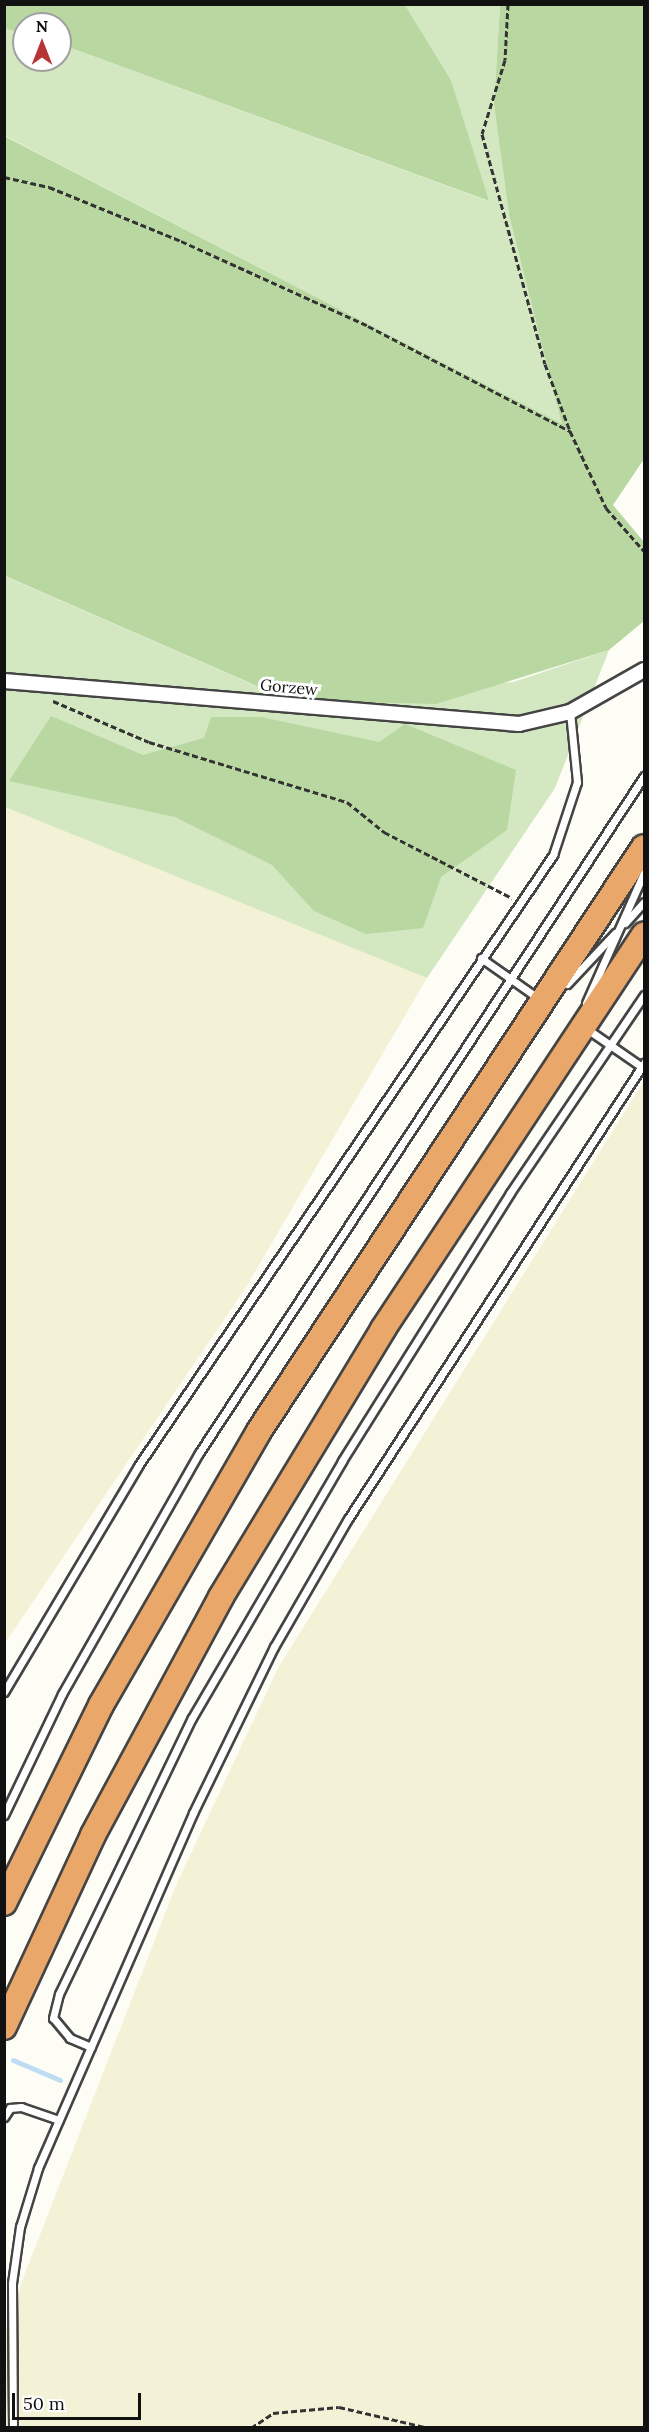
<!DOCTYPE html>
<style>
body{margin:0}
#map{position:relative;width:649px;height:2432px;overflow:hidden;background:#fefdf5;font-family:Lora,serif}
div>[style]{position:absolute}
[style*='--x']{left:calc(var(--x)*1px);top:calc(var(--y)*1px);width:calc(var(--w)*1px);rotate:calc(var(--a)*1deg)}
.farmland>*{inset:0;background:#f3f1d6}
.green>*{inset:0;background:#d3e7c0}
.forest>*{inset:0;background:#b8d7a1}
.stream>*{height:5px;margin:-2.5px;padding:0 2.5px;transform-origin:2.5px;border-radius:2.5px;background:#beddf2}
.path>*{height:3px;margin-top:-1.5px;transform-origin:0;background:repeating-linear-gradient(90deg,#333 0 6px,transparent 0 9px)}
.roads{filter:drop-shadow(2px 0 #444) drop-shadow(-2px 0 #444) drop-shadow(0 2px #444) drop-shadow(0 -2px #444)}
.service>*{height:7px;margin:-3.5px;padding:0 3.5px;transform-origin:3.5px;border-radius:3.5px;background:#fff}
.minor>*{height:14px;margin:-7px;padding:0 7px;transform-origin:7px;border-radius:7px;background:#fff}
.motorway>*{height:24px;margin:-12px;padding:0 12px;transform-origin:12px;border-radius:12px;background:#e9a769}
span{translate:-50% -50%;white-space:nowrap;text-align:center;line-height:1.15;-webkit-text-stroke:6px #fff;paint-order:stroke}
.street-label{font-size:16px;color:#111}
.frame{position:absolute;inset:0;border:6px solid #111;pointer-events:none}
.north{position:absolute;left:12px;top:12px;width:60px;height:60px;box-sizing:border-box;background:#fff;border:2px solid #a0a0a0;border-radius:50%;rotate:0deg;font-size:16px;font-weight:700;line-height:24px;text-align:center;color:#111}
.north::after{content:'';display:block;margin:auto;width:21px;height:27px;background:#b73335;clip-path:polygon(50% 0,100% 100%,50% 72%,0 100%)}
.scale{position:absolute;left:12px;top:2393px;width:129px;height:27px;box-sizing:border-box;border:3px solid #111;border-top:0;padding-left:8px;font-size:18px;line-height:21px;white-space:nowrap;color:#111;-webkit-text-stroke:4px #fff;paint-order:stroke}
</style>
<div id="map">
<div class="farmland">
<i style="clip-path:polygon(5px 807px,427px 978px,246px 1287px,5px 1643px)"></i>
<i style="clip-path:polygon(644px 1081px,644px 2427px,5px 2428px,5px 2332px,24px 2276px,177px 1883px,278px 1668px)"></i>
</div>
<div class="green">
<i style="clip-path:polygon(405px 5px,500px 5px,494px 105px,509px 215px,563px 425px,5px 136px,4px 18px,24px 24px,24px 60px,60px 60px,60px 44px,488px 201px,451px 80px)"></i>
<i style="clip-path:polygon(4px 576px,289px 700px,513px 682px,609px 650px,555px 788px,427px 978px,5px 807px)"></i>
</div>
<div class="forest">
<i style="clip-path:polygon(4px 5px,405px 5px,451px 80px,489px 201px,60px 44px,60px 24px,24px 24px,24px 34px,5px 28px)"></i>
<i style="clip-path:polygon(500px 5px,644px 5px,644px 459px,613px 505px,644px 542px,644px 621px,609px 650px,436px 704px,289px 700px,5px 576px,4px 136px,562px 424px,509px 215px,494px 105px)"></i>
<i style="clip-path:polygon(51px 716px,143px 755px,204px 738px,211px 717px,261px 717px,379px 742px,405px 724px,516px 770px,507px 830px,441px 877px,423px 928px,366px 934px,314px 911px,272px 865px,175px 817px,9px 781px)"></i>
</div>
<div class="stream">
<i style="--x:13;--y:2060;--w:51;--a:23.1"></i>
</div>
<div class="path">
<i style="--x:508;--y:4;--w:56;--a:93.1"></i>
<i style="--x:505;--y:60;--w:77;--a:107.3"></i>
<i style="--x:482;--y:134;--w:238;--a:74.7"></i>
<i style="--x:545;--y:364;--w:72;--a:69.5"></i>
<i style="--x:570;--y:431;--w:85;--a:64.9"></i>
<i style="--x:606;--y:508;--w:57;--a:48.5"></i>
<i style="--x:4;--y:177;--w:46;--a:12.5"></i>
<i style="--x:49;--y:187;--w:143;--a:22.2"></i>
<i style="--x:181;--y:241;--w:205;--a:24.4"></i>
<i style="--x:368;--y:326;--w:228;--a:27.5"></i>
<i style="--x:53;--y:701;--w:104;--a:23.1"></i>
<i style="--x:149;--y:742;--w:207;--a:16.9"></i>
<i style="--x:347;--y:802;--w:48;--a:39"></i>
<i style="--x:384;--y:832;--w:144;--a:27.3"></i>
<i style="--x:251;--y:2428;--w:27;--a:-34"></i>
<i style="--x:273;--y:2413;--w:66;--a:-5.2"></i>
<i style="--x:339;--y:2407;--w:92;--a:13.1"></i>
</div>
<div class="roads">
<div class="service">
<i style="--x:625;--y:923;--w:28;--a:-48"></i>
<i style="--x:481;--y:958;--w:70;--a:35.1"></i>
<i style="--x:567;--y:984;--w:70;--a:-46.7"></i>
<i style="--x:586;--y:1003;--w:142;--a:-66"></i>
<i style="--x:587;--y:1029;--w:67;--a:34.6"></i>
<i style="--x:4;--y:1692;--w:263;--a:-59.3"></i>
<i style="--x:138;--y:1466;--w:739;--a:-55.82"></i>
<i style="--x:553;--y:855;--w:77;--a:-71.8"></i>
<i style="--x:577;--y:782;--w:70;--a:-95.7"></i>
<i style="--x:4;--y:1815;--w:134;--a:-64.4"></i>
<i style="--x:62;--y:1694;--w:277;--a:-60.4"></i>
<i style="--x:199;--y:1453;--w:810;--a:-56.68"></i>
<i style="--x:91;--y:2047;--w:23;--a:-157"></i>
<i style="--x:70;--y:2038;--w:26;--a:-130"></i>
<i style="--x:53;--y:2018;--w:25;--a:-76"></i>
<i style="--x:59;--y:1994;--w:306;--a:-64.3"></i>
<i style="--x:192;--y:1718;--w:298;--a:-59.7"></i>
<i style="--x:342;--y:1461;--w:316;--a:-57.9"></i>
<i style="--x:510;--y:1193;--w:239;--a:-55.9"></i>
<i style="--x:4;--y:2117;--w:11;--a:-56"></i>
<i style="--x:10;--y:2108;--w:11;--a:-5"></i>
<i style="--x:21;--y:2107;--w:40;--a:18.9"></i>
<i style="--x:13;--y:2428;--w:145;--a:-90.4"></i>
<i style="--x:12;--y:2283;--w:57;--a:-81.9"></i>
<i style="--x:20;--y:2227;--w:62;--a:-73"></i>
<i style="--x:38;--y:2168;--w:387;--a:-66.4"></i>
<i style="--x:193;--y:1813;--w:185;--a:-64"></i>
<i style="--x:274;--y:1647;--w:148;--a:-60"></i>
<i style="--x:348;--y:1519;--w:544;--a:-57.01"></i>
</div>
<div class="minor">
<i style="--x:4;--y:681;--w:517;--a:4.77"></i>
<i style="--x:519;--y:724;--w:52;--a:-13.2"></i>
<i style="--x:570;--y:712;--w:85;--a:-29.6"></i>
</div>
<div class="motorway">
<i style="--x:4;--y:1903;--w:220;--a:-63.9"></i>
<i style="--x:101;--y:1705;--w:316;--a:-60"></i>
<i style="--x:259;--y:1431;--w:699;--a:-56.61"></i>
<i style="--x:4;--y:2027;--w:212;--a:-65.1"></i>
<i style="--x:93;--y:1835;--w:270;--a:-61.7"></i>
<i style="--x:221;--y:1597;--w:313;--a:-58.8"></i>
<i style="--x:383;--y:1329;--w:473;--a:-56.5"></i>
</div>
</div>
<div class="street-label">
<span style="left:289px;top:687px;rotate:5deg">Gorzew</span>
</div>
<div class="frame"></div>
<div class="north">N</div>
<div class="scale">50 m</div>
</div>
